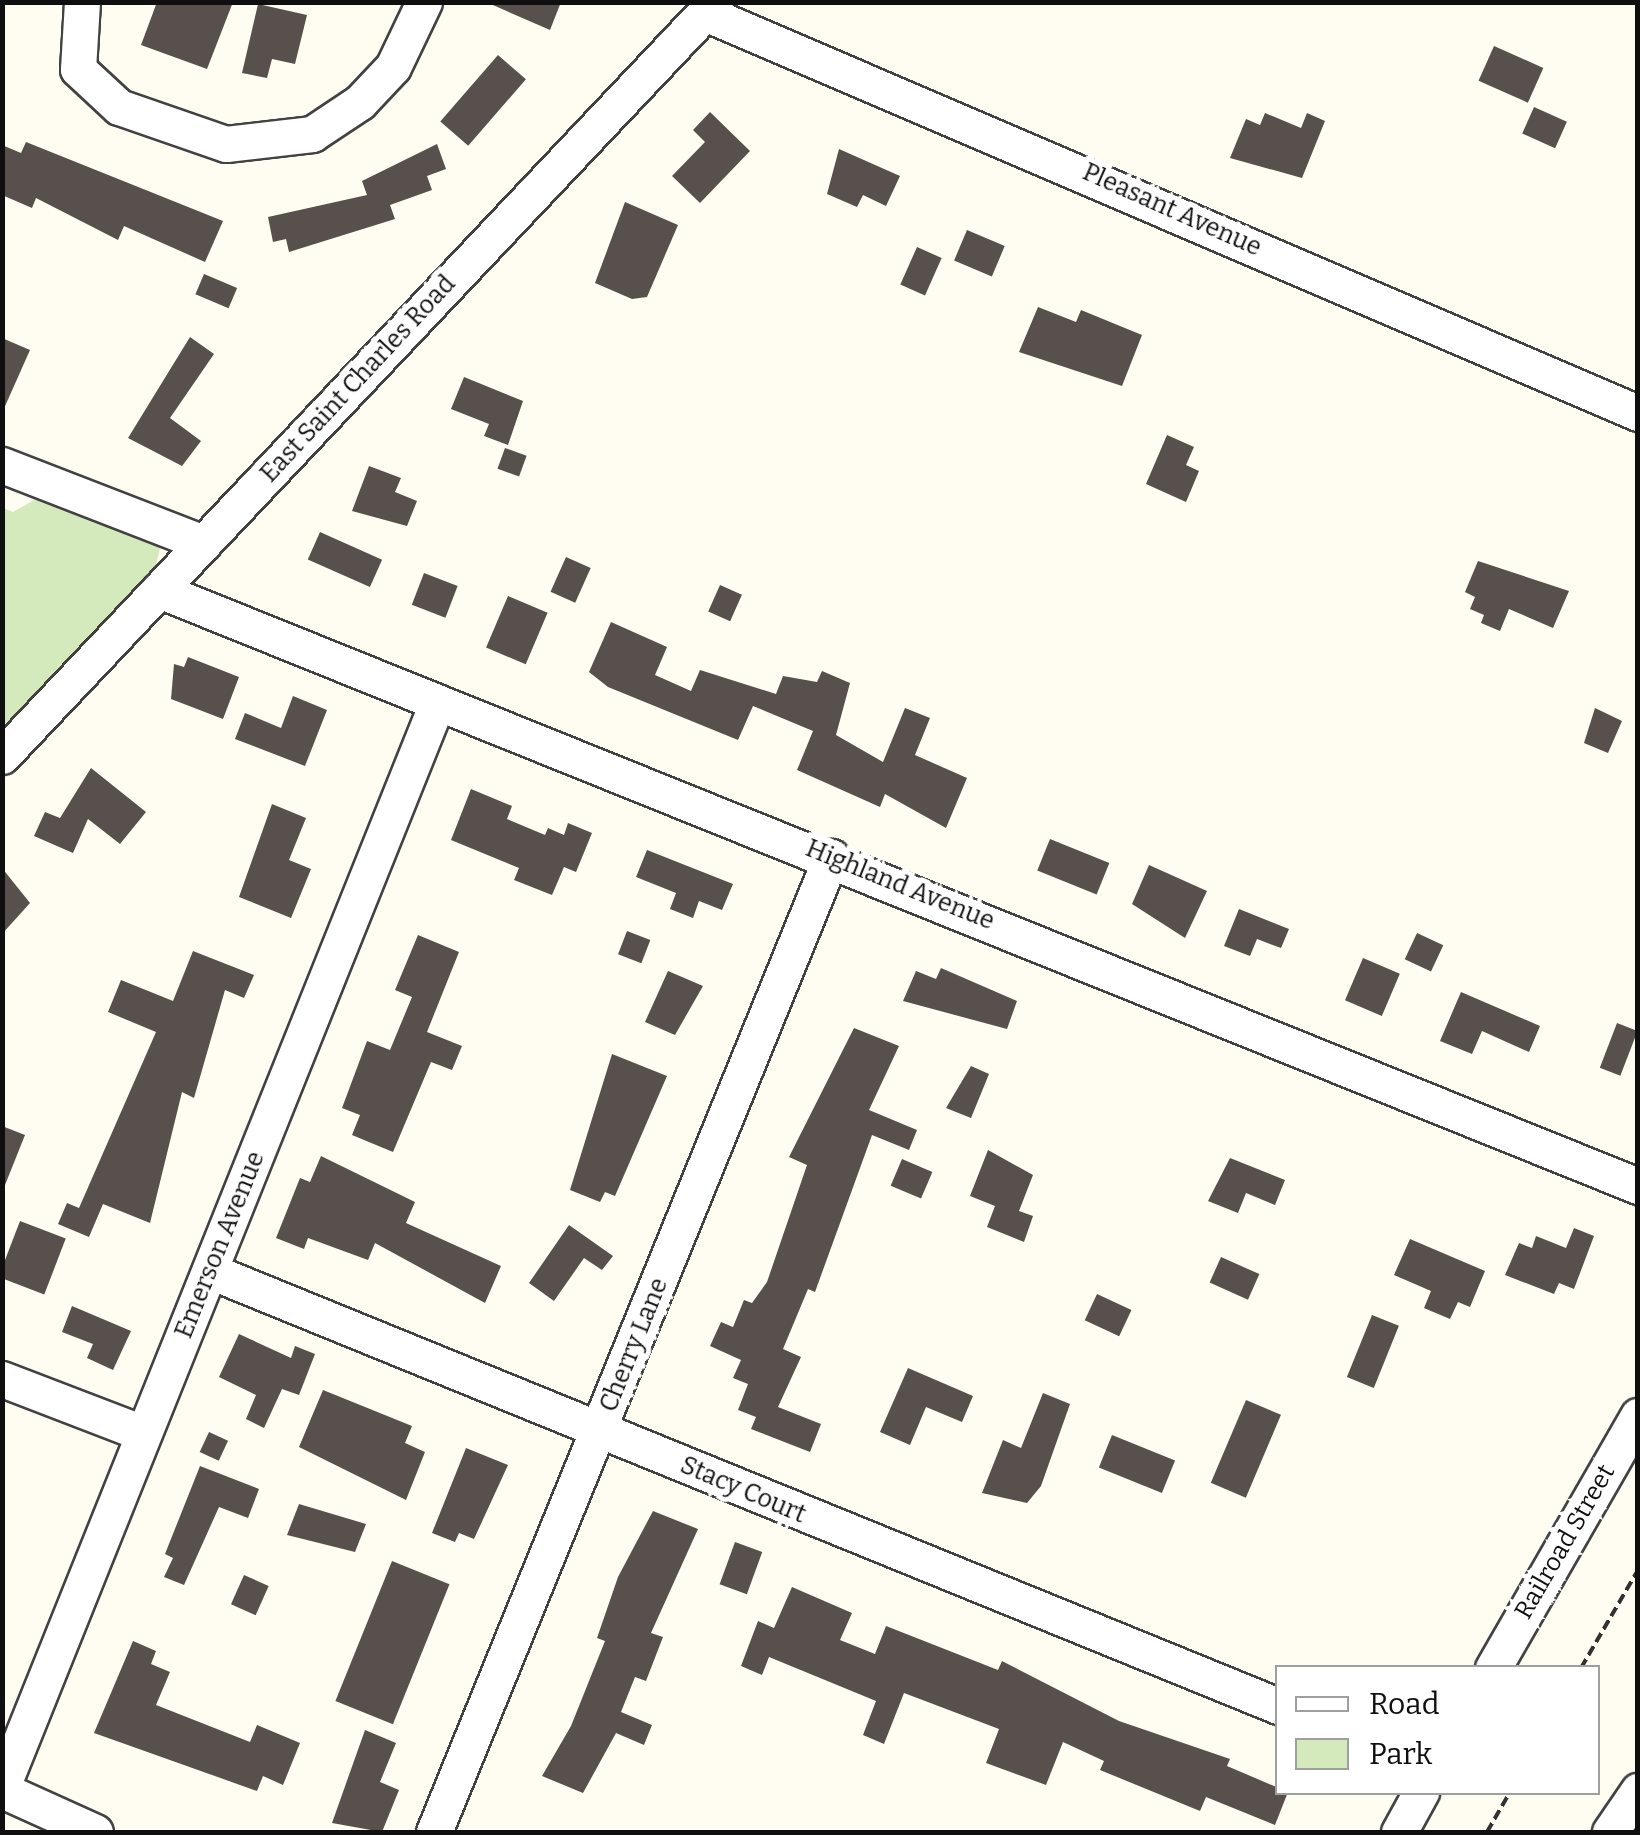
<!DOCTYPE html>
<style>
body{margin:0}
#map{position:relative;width:1640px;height:1835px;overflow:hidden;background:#fffcf2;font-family:Bitter,serif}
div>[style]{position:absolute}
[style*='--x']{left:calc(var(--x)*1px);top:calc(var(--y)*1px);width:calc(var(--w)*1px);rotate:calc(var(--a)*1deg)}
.green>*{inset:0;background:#d4e9bc}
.building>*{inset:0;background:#58504c;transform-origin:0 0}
.path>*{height:4px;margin-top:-2px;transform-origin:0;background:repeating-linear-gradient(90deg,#313131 0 10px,transparent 0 15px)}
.roads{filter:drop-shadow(2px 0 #424242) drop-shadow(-2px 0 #424242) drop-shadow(0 2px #424242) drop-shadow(0 -2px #424242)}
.minor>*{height:35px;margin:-17.5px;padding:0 17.5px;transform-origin:17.5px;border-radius:17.5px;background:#fff}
span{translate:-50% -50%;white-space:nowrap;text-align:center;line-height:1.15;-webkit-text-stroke:10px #fff;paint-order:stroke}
.street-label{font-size:25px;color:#0f0f0f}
.frame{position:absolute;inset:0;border:5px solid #0f0f0f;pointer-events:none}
.legend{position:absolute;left:1275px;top:1665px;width:325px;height:130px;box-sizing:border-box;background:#fff;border:2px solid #9f9f9f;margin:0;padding:12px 18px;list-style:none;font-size:30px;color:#0f0f0f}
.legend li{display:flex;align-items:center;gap:20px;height:50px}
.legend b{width:50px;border:2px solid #9f9f9f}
</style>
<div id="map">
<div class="green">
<i style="clip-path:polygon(45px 494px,161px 544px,154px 573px,3px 733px,3px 508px,13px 512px)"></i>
</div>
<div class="building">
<i style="clip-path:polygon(157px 2px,233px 2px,207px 69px,141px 45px)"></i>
<i style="clip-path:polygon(486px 2px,561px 2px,550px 30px)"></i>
<i style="clip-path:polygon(258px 4px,307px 15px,295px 64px,272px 59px,267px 78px,242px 73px)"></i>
<i style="left:1494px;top:46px;width:54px;height:38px;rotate:24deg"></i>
<i style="left:498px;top:55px;width:37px;height:88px;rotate:41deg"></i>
<i style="left:1534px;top:107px;width:36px;height:29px;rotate:24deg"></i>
<i style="clip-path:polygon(710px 112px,750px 151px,700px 203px,672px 176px,705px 142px,693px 130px)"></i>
<i style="clip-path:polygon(1265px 113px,1301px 128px,1307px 113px,1325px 121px,1302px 178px,1230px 158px,1246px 119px,1260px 125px)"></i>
<i style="clip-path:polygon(26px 142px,223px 221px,205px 262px,124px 226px,118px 240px,36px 198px,32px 208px,2px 195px,2px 145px,21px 153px)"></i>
<i style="clip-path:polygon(437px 144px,446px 169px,427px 176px,432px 190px,390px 205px,395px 219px,289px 252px,286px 239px,273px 242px,268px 217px,367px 195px,362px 181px)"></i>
<i style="clip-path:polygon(839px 149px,900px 176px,886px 206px,863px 195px,857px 207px,827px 194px)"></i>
<i style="clip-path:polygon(625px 202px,678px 225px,647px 297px,632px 299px,595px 283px)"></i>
<i style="left:967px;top:230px;width:41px;height:33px;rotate:23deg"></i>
<i style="left:917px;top:247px;width:27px;height:41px;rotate:24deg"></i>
<i style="left:204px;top:274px;width:36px;height:22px;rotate:23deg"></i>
<i style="clip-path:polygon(1038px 307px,1076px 322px,1081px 310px,1142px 335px,1122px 386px,1019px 352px)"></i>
<i style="clip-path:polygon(190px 337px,214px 354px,170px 418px,201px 441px,182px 466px,128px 438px)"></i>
<i style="clip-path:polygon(2px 338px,30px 350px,2px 413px)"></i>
<i style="clip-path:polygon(464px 377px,523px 401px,508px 445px,484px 436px,489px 424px,451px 409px)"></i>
<i style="clip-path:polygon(1167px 435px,1194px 447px,1186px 465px,1199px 471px,1186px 502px,1146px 484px)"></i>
<i style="left:505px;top:448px;width:23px;height:22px;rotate:20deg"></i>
<i style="clip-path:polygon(369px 466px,401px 478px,395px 492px,417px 501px,407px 526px,352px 511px)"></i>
<i style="left:320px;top:532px;width:68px;height:30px;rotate:24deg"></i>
<i style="left:566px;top:557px;width:27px;height:38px;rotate:24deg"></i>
<i style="clip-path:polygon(1478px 561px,1569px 591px,1553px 628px,1509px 609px,1500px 631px,1481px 623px,1484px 615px,1470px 609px,1475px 597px,1465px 592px)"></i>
<i style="left:424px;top:573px;width:36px;height:34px;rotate:21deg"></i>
<i style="left:720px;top:585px;width:24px;height:29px;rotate:24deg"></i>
<i style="left:508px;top:596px;width:43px;height:56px;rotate:23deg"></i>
<i style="clip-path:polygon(611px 622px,667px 647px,655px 675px,691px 691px,700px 670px,776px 694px,783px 676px,817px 682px,822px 671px,850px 683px,836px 735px,883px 762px,905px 708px,930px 718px,915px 755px,967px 778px,946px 828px,885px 794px,880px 807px,797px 770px,813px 731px,753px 706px,738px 740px,608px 687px,589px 672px)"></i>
<i style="clip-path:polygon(188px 657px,239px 677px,223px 719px,171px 699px,174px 664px,184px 667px)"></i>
<i style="clip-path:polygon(293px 696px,327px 710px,305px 766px,235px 739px,245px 713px,281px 728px)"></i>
<i style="clip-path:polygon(1595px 708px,1622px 721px,1608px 753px,1584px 743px)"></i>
<i style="clip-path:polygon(91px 768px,146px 812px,120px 844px,88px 819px,73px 853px,34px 836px,45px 812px,60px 818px)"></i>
<i style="clip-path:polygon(471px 789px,512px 806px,507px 819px,545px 835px,548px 828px,564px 835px,568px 823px,592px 833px,576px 872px,564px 867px,552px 895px,514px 880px,519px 868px,451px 840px)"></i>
<i style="clip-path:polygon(272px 804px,306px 818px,289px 860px,311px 869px,291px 918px,239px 897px)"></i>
<i style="left:1050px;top:839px;width:64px;height:34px;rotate:22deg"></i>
<i style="clip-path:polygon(647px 850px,733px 884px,722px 910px,699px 901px,693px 918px,670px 909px,676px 893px,636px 877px)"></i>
<i style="clip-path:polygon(1149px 865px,1207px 891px,1185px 938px,1132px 904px)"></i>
<i style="clip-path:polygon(2px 868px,30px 903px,2px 934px)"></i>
<i style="clip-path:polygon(1239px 909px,1289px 929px,1281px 948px,1257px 939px,1250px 956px,1224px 946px)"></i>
<i style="left:627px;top:931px;width:25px;height:25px;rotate:21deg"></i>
<i style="left:1417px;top:933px;width:29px;height:29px;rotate:25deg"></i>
<i style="clip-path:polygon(418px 935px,459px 952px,427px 1032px,462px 1046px,452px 1070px,431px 1062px,393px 1152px,352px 1135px,360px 1115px,342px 1108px,367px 1041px,390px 1050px,412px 997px,395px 990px)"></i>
<i style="clip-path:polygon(193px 951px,254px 975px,244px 998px,225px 990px,194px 1098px,182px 1092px,150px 1223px,103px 1204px,89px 1237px,58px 1224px,67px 1203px,79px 1208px,156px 1032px,108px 1012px,121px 980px,173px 1001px)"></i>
<i style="left:1363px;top:958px;width:40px;height:46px;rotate:23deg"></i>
<i style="clip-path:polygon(941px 968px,1017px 1001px,1007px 1029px,903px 1001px,916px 971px,936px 979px)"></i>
<i style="clip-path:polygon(668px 971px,703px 986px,675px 1035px,645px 1022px)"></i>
<i style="clip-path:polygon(1461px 992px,1540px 1026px,1529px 1052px,1482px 1031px,1472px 1054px,1440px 1041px)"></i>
<i style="left:1617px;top:1023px;width:22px;height:48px;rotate:21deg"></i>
<i style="clip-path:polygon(854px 1028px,899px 1046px,869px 1110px,917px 1130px,909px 1150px,872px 1135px,815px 1292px,808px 1289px,783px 1349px,801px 1357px,778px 1407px,821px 1424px,810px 1452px,751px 1429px,756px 1417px,738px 1410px,748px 1384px,733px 1378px,741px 1360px,710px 1346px,721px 1322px,733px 1327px,744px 1300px,752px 1303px,767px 1282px,807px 1165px,789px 1157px)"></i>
<i style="clip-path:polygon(612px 1054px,667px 1076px,615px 1196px,605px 1192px,600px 1202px,570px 1190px)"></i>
<i style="clip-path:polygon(971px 1066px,989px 1074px,971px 1118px,946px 1108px)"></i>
<i style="clip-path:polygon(2px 1126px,25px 1135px,3px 1190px,2px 1190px)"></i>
<i style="clip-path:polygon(988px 1150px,1033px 1175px,1019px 1211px,1033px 1216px,1024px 1242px,987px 1227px,995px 1206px,970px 1196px)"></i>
<i style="clip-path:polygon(321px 1156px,415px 1202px,406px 1223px,501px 1266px,485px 1303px,375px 1243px,368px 1260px,308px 1238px,304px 1249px,276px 1238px,300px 1178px,310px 1182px)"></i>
<i style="clip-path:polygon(1230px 1158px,1285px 1180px,1275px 1205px,1246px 1193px,1238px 1213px,1208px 1201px)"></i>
<i style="left:902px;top:1159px;width:33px;height:29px;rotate:23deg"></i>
<i style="left:20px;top:1221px;width:49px;height:60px;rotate:21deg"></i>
<i style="clip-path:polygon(569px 1225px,613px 1256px,602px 1270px,584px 1258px,554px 1301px,529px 1283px)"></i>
<i style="clip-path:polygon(1574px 1228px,1594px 1236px,1574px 1289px,1559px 1283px,1554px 1294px,1505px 1275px,1519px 1243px,1532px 1248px,1536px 1236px,1566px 1248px)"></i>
<i style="clip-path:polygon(1410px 1239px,1485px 1271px,1470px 1307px,1458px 1302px,1450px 1319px,1424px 1308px,1431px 1291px,1394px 1275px)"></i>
<i style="left:1221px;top:1257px;width:42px;height:28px;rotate:24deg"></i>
<i style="left:1097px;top:1294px;width:38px;height:29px;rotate:25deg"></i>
<i style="clip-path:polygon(72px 1306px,131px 1331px,113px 1370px,87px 1358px,93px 1344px,62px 1332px)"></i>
<i style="left:1372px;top:1315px;width:29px;height:67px;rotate:22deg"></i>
<i style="clip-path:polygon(239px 1334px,291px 1358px,295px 1346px,315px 1354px,299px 1395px,282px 1389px,264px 1428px,246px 1419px,256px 1395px,219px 1377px)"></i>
<i style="clip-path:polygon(908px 1368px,973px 1396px,962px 1422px,926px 1407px,910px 1445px,880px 1432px)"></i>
<i style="clip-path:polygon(323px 1390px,412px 1426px,405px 1443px,425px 1452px,406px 1500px,299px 1447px)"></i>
<i style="clip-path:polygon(1043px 1393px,1070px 1404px,1041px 1486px,1027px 1503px,982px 1493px,1003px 1440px,1021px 1448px)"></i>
<i style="left:1246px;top:1400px;width:38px;height:90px;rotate:23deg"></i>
<i style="left:209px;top:1432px;width:21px;height:22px;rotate:25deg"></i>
<i style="left:1112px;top:1435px;width:68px;height:35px;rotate:22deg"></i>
<i style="clip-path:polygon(466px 1448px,508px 1465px,474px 1539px,459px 1533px,455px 1542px,432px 1533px)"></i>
<i style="clip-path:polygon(200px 1466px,259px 1489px,248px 1518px,219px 1507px,184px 1585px,164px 1577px,173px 1558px,165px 1554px)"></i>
<i style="clip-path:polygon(299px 1504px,366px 1524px,355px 1552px,287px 1535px)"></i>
<i style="clip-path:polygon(653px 1511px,698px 1529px,651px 1633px,663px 1637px,646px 1681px,635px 1677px,621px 1712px,652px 1725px,644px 1745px,616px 1733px,583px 1793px,542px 1776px,571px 1726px,605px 1641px,597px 1638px,618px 1577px)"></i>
<i style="left:735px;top:1542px;width:29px;height:45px;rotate:20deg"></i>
<i style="left:392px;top:1561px;width:62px;height:151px;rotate:22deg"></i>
<i style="left:244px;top:1575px;width:27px;height:32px;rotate:24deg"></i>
<i style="clip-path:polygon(792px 1587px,852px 1613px,840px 1640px,875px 1654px,886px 1626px,998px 1670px,1002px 1661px,1119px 1721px,1230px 1759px,1227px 1766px,1288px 1792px,1275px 1825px,1206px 1797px,1200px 1811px,1100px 1770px,1104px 1761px,1063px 1742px,1046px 1785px,986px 1763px,999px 1729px,904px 1693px,884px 1744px,863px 1735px,876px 1701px,769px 1657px,762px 1675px,741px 1666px,758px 1621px,774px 1628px)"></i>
<i style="clip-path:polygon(133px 1641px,156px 1651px,151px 1664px,170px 1672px,156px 1705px,250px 1742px,257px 1725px,300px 1743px,283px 1785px,263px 1776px,257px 1791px,94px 1733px)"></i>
<i style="clip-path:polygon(365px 1730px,396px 1743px,380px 1782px,399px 1790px,382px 1832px,332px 1823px)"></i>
</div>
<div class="path">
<i style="--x:1581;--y:1668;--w:113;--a:-59.8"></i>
<i style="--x:1487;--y:1832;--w:46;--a:-60.1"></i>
</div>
<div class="roads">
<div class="minor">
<i style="--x:82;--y:2;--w:67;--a:93.4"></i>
<i style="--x:78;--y:69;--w:56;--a:42.8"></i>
<i style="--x:119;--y:107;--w:113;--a:19.1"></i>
<i style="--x:226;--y:144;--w:87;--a:-6.6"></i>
<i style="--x:312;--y:134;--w:58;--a:-33.7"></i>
<i style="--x:360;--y:102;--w:48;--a:-46.7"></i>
<i style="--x:393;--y:67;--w:72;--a:-64.5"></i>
<i style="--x:705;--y:13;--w:1015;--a:23.21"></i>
<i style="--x:2;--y:465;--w:216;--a:21.2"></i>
<i style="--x:159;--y:590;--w:1595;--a:21.95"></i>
<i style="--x:2;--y:756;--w:1038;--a:-46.6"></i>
<i style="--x:210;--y:1271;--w:1153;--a:22.16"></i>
<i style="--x:2;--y:1379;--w:151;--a:21"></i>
<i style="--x:1493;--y:1668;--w:291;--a:-60.1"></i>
<i style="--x:2;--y:1787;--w:1168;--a:-68.13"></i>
<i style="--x:2;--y:1790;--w:102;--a:24.3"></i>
<i style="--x:434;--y:1832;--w:1053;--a:-67.84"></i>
<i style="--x:1399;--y:1832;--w:46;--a:-61.2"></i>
<i style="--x:1610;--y:1832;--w:50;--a:-55.7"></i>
</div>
</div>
<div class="street-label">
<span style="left:1172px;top:210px;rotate:24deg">Pleasant Avenue</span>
<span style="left:358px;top:379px;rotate:-47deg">East Saint Charles Road</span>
<span style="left:900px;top:885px;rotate:22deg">Highland Avenue</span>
<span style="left:220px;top:1245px;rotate:-68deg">Emerson Avenue</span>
<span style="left:634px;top:1345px;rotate:-68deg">Cherry Lane</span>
<span style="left:743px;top:1490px;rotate:23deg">Stacy Court</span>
<span style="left:1565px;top:1542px;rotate:-60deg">Railroad Street</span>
</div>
<div class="frame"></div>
<ul class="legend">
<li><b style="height:12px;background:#fff"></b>Road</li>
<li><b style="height:28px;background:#d4e9bc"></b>Park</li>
</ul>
</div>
